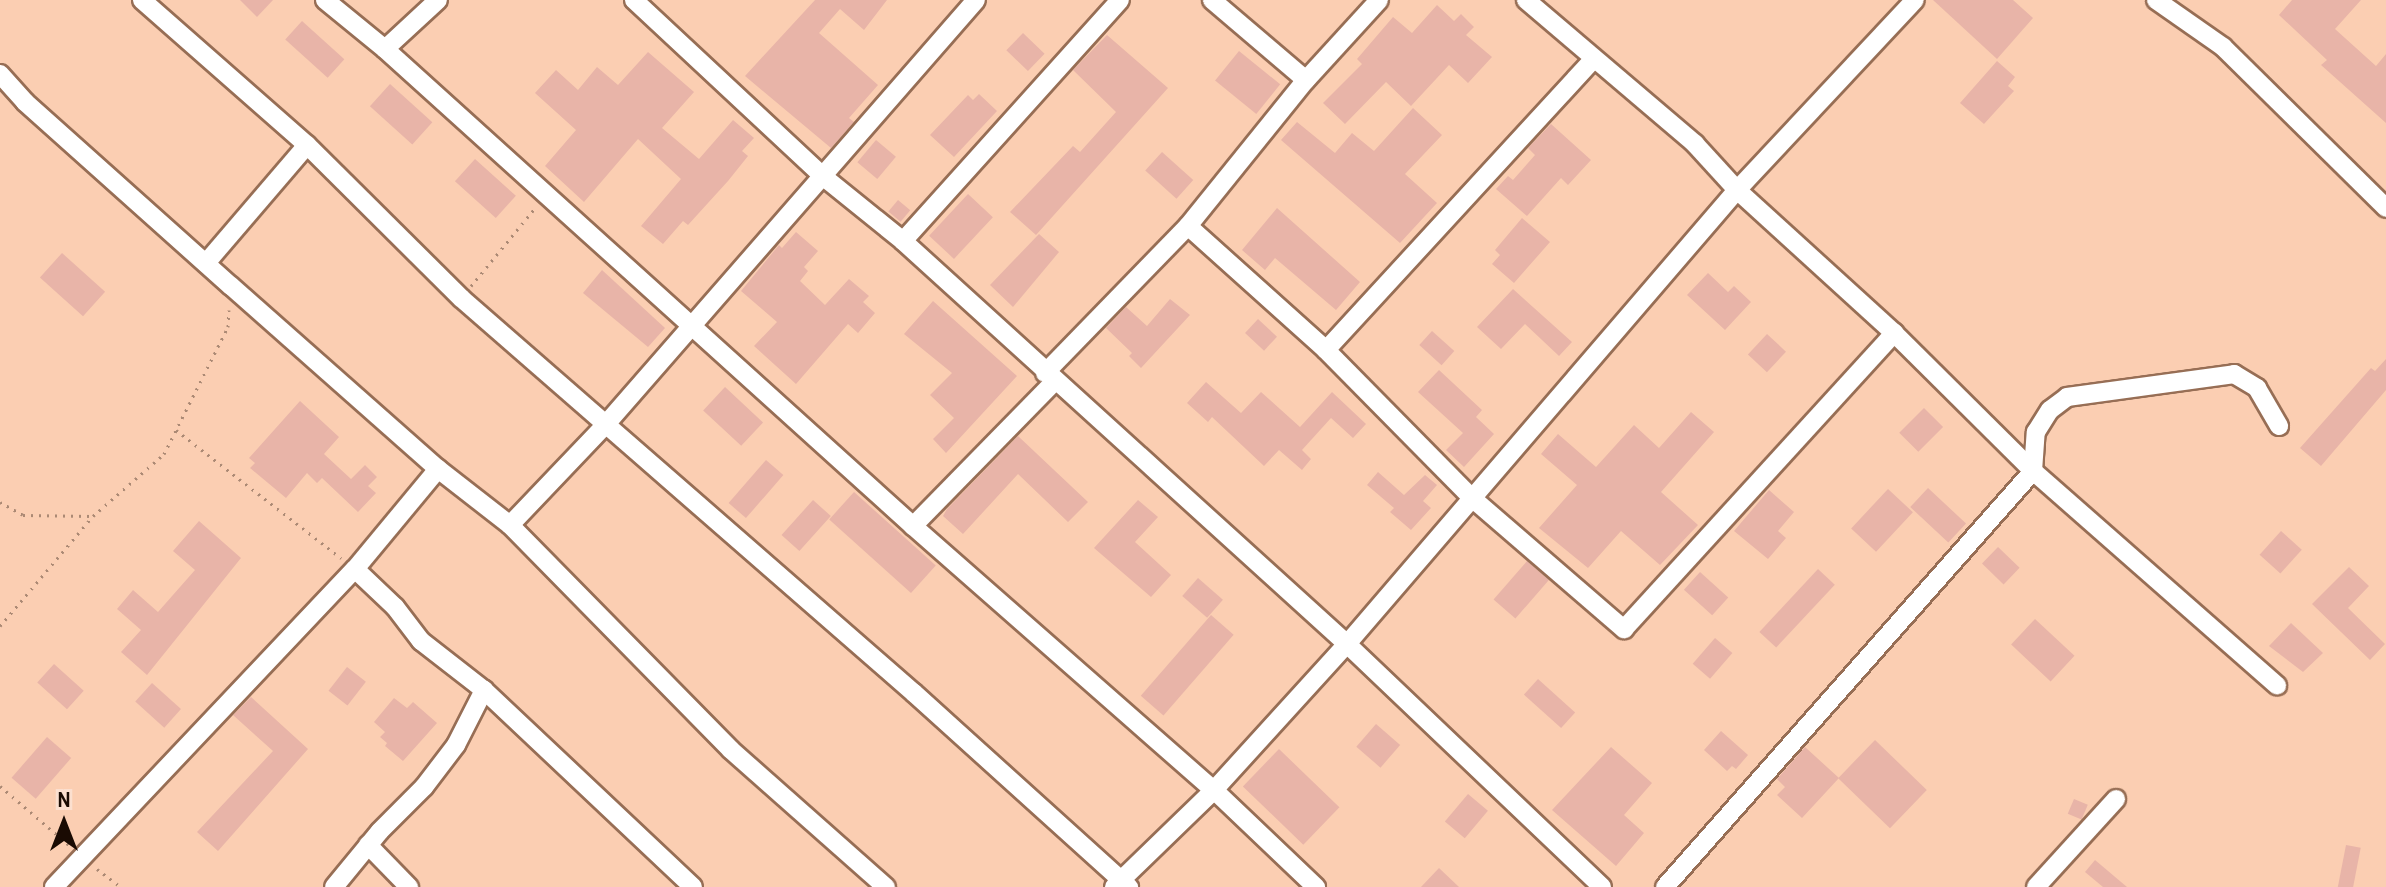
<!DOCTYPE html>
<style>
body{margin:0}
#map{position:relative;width:2386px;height:887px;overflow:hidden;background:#fbceb2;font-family:"Archivo Narrow",sans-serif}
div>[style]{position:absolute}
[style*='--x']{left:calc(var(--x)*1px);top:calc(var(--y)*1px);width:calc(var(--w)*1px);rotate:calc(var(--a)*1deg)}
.building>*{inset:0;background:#e8b4a8;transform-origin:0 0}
.path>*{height:3px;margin-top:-1.5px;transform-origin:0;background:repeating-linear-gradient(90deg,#ab8974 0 2px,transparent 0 8px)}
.roads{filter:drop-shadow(2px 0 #976e55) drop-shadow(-2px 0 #976e55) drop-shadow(0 2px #976e55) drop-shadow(0 -2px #976e55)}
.minor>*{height:18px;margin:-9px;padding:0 9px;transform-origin:9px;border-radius:9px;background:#fff}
span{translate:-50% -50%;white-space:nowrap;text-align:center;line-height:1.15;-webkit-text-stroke:8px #fbdfcf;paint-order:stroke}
.north{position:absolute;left:24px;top:783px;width:80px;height:80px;-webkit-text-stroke:6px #fbdfcf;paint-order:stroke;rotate:0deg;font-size:22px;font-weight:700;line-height:32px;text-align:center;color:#1a0b03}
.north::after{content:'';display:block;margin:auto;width:28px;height:36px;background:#1a0b03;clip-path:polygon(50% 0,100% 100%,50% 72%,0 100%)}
</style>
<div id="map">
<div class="building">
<i style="clip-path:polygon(240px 0,273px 0,257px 17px)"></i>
<i style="clip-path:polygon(815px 0,887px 0,864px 30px,840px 9px,819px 33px,878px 85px,849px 118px,854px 122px,831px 148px,745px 76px)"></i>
<i style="clip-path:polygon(1933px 0,2013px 0,2033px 18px,1997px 59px)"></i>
<i style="clip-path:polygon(2292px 0,2361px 0,2335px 29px,2376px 66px,2386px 54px,2386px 123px,2321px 65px,2327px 60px,2279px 15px)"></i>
<i style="clip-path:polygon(1437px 5px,1454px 21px,1461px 14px,1474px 27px,1466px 35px,1492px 57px,1468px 83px,1449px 65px,1411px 106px,1386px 82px,1345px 124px,1323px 103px,1362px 64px,1357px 59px,1393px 17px,1412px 33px)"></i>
<i style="left:302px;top:21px;width:57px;height:25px;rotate:42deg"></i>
<i style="left:1023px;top:33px;width:30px;height:24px;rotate:44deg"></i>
<i style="clip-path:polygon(1107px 35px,1168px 88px,1036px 235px,1010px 212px,1073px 146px,1080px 152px,1116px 112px,1073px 70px)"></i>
<i style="left:1239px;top:51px;width:53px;height:38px;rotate:39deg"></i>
<i style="clip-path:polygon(648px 52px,694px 92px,662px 128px,699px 159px,733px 120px,754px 138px,742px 151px,748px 156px,728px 181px,688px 225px,683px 221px,663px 244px,641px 226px,681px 179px,638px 139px,584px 202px,545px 166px,576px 130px,535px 93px,556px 70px,578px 90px,597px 67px,618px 85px)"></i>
<i style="clip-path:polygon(1997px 61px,2015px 77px,2008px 86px,2014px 91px,1984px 124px,1960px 103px)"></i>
<i style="left:390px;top:84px;width:57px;height:30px;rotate:42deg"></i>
<i style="clip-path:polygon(979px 94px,997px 111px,954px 157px,930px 135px,968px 95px,973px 100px)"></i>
<i style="clip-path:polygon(1413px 108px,1442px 135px,1405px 174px,1437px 203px,1400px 243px,1281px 140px,1297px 122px,1335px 153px,1352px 133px,1374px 151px)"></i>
<i style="clip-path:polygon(1551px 124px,1591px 160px,1568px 185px,1561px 178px,1527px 216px,1496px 189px,1508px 176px,1513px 180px,1535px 155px,1528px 148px)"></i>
<i style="left:876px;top:140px;width:26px;height:29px;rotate:40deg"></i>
<i style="left:1162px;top:152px;width:42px;height:25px;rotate:42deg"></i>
<i style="left:475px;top:159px;width:55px;height:30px;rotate:42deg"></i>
<i style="left:968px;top:194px;width:34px;height:57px;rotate:43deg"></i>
<i style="left:898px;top:200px;width:16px;height:15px;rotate:40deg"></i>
<i style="clip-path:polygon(1277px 208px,1360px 282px,1336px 310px,1275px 258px,1265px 270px,1242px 250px)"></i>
<i style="clip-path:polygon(1522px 218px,1550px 242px,1514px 283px,1492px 264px,1500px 255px,1495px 250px)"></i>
<i style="clip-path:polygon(796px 232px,818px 251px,804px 267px,808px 271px,800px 281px,825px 305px,849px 279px,869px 296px,863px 302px,875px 313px,858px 333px,848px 324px,796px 384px,754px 346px,777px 322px,741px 291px,779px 245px,782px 248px)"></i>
<i style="clip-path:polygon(1039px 234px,1059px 252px,1013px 307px,990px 285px)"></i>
<i style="left:62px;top:253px;width:58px;height:33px;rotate:42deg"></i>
<i style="clip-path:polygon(602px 270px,665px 328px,648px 347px,583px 293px)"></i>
<i style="clip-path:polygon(1708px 273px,1728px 292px,1734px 286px,1751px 302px,1725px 330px,1687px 295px)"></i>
<i style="clip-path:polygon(1513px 289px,1572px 342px,1559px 356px,1525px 324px,1501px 349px,1477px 327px)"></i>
<i style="clip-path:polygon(1170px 299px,1190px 315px,1141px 368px,1129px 356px,1132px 353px,1106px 328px,1126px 307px,1147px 326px)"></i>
<i style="clip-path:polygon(933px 301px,1017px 376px,946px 453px,933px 439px,954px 418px,930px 395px,952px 373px,904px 334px)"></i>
<i style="left:1258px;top:319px;width:26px;height:19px;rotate:43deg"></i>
<i style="left:1432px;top:331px;width:30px;height:19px;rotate:42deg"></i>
<i style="left:1767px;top:334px;width:26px;height:28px;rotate:43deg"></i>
<i style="clip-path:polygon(2386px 359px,2386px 390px,2321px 466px,2300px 448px,2371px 368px,2375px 371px)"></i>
<i style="clip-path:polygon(1439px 370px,1482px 410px,1476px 417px,1494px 434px,1464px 467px,1446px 450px,1463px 433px,1418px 392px)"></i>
<i style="clip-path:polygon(1206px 382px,1241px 413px,1261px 392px,1300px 427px,1332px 392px,1366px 424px,1353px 438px,1331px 418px,1302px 450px,1311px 459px,1302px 470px,1279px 450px,1264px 466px,1212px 417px,1208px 422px,1187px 403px)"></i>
<i style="left:725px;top:387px;width:52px;height:32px;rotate:43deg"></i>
<i style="clip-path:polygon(300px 401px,339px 437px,324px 454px,351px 479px,365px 465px,377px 477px,368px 486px,376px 493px,358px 512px,322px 478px,317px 483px,307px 473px,286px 498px,250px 468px,255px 463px,249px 458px)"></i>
<i style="left:1924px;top:408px;width:27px;height:35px;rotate:45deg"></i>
<i style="clip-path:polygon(1691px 412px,1714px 432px,1661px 492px,1698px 525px,1660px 565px,1621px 531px,1588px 568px,1539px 528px,1577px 485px,1541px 454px,1558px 434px,1596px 467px,1634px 425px,1659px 448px)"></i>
<i style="clip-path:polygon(1018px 436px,1088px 502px,1068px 522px,1018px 474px,963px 534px,943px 516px,947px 509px)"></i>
<i style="left:766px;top:460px;width:23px;height:57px;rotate:41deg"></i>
<i style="clip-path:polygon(1378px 472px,1404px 495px,1425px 475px,1437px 485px,1423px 501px,1431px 508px,1411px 530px,1390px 512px,1394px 508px,1367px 485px)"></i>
<i style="left:1928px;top:488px;width:52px;height:26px;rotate:43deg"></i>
<i style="left:1888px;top:489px;width:34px;height:54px;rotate:43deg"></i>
<i style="clip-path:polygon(1769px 490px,1794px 512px,1778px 531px,1786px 538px,1768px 559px,1734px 531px)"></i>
<i style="left:854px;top:492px;width:110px;height:37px;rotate:42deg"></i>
<i style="left:813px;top:500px;width:24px;height:47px;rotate:42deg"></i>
<i style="clip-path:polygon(1138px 500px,1158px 517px,1135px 542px,1171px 575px,1151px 597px,1094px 548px)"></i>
<i style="clip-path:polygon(199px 521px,241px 558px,147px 675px,121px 652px,141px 630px,117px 609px,133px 590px,158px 612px,195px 570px,173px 551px)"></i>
<i style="left:2281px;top:531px;width:28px;height:32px;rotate:42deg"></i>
<i style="left:1998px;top:547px;width:30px;height:23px;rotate:44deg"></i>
<i style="left:1527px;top:561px;width:29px;height:51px;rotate:41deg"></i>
<i style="clip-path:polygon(2349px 567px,2369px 586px,2348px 608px,2385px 644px,2370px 660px,2312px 604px)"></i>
<i style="left:1818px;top:569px;width:23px;height:86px;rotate:43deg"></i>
<i style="left:1700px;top:572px;width:38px;height:24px;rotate:42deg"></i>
<i style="left:1198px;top:578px;width:33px;height:24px;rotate:41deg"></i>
<i style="left:1211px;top:615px;width:30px;height:107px;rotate:41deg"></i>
<i style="left:2035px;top:619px;width:54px;height:35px;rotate:43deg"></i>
<i style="clip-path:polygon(2291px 623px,2323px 653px,2303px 672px,2269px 646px)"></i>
<i style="left:1715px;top:638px;width:23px;height:34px;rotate:41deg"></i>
<i style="left:54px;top:664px;width:40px;height:25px;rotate:42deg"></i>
<i style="left:347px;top:667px;width:24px;height:30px;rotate:38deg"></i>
<i style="left:1538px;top:679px;width:50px;height:21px;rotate:42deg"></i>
<i style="left:152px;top:683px;width:39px;height:25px;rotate:42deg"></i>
<i style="clip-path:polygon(251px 697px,308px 749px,218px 851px,197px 832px,273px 751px,233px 715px)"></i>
<i style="clip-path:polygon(394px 698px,407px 708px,413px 702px,437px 723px,403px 761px,385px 746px,387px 743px,380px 737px,385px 732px,374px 722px)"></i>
<i style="left:1376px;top:724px;width:32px;height:30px;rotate:41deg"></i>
<i style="clip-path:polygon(1721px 731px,1748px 755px,1736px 769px,1732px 766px,1727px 771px,1704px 750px)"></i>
<i style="left:47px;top:737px;width:32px;height:54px;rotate:41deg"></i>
<i style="left:1875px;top:740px;width:72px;height:53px;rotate:44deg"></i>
<i style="clip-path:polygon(1611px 747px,1652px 783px,1624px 815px,1644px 833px,1616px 866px,1552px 810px)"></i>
<i style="clip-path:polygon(1805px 747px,1839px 778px,1802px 818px,1777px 795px,1785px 787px,1777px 779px)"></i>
<i style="left:1279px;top:749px;width:84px;height:52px;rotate:44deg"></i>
<i style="left:1468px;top:794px;width:26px;height:36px;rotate:40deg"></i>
<i style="left:2074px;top:799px;width:15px;height:16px;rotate:23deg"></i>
<i style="left:2346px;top:845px;width:15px;height:43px;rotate:11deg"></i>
<i style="clip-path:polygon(2095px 860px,2127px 887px,2103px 887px,2085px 872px)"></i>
<i style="clip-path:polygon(1439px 868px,1459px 887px,1421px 887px)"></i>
</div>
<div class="path">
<i style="--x:471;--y:286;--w:101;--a:-50.6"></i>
<i style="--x:176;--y:430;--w:209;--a:37.8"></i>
<i style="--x:0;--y:502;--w:26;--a:29"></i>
<i style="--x:23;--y:515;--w:70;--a:0.8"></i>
<i style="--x:0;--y:626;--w:144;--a:-49.8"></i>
<i style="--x:93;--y:516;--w:94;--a:-41.1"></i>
<i style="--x:164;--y:454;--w:142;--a:-63.3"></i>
<i style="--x:228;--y:327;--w:17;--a:-87"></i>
<i style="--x:0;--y:786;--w:92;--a:40.6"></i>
<i style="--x:97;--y:869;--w:30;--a:37"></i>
</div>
<div class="roads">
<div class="minor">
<i style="--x:142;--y:0;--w:220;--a:41.3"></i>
<i style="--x:307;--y:145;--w:217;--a:44.8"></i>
<i style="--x:461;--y:298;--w:601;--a:41.09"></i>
<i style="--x:914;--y:693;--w:290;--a:42.1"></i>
<i style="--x:325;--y:0;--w:77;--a:39.2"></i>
<i style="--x:385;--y:49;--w:712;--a:42.09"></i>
<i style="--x:913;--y:526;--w:400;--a:41.3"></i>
<i style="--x:1214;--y:790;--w:141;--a:43.6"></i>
<i style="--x:634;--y:0;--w:261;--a:43"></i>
<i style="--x:825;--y:178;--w:100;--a:38.9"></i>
<i style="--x:903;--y:241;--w:600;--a:42.23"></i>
<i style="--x:1347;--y:644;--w:352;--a:43.6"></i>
<i style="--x:1212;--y:0;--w:123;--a:40.4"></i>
<i style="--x:1526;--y:0;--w:222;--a:40.4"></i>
<i style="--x:1695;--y:144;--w:62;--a:47.6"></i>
<i style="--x:1737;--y:190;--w:212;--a:42.3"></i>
<i style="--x:1894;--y:333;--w:196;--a:44.8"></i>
<i style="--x:2033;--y:471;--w:325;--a:41.3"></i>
<i style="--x:2156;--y:0;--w:82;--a:35"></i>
<i style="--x:2223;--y:47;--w:229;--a:44.6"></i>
<i style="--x:385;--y:49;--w:72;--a:-42.8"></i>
<i style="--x:0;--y:74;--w:38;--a:48"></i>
<i style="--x:25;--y:102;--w:276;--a:41.8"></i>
<i style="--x:231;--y:286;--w:276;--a:41.5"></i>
<i style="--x:438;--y:469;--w:91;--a:37.9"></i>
<i style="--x:510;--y:525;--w:315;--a:45.5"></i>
<i style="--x:731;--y:750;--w:207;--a:41.5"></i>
<i style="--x:1188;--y:226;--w:186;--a:41.9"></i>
<i style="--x:1326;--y:350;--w:208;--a:45.4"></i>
<i style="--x:1472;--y:498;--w:201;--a:40.8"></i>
<i style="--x:1624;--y:629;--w:401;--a:-47.6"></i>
<i style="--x:903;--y:241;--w:324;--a:-48"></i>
<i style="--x:206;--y:263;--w:155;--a:-49.4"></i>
<i style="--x:1326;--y:350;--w:394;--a:-47.4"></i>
<i style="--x:1045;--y:373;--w:205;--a:-45.8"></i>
<i style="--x:1188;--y:226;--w:188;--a:-51.1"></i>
<i style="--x:1306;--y:80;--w:108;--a:-47.6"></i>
<i style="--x:510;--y:525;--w:141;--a:-46.4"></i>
<i style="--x:607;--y:423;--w:561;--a:-48.9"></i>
<i style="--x:913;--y:526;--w:203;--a:-45.6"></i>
<i style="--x:484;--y:690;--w:287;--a:43.3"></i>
<i style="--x:368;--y:845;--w:59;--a:45.7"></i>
<i style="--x:54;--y:887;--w:438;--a:-46.6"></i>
<i style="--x:355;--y:569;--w:130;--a:-50.3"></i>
<i style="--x:334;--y:887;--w:72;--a:-50.6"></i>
<i style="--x:380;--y:831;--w:62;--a:-45"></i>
<i style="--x:424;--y:787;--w:53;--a:-52.7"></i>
<i style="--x:456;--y:745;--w:62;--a:-63"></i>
<i style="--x:484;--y:690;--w:80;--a:-142.1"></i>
<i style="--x:421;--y:641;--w:43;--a:-127.4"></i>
<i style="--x:395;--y:607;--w:55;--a:-136.5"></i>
<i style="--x:1114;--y:887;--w:139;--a:-44.1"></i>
<i style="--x:1214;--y:790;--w:197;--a:-47.7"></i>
<i style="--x:1347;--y:644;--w:599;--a:-49.34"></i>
<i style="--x:1737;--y:190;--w:260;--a:-46.9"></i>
<i style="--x:1665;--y:887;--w:555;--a:-48.5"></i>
<i style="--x:2033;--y:471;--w:39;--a:-86"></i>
<i style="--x:2036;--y:432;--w:26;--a:-58"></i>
<i style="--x:2050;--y:410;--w:21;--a:-37"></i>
<i style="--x:2067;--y:397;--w:169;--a:-7.8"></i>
<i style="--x:2234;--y:374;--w:27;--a:31"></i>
<i style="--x:2257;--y:388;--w:44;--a:59.9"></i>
<i style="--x:2036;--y:887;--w:119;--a:-47.7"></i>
</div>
</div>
<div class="north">N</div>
</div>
